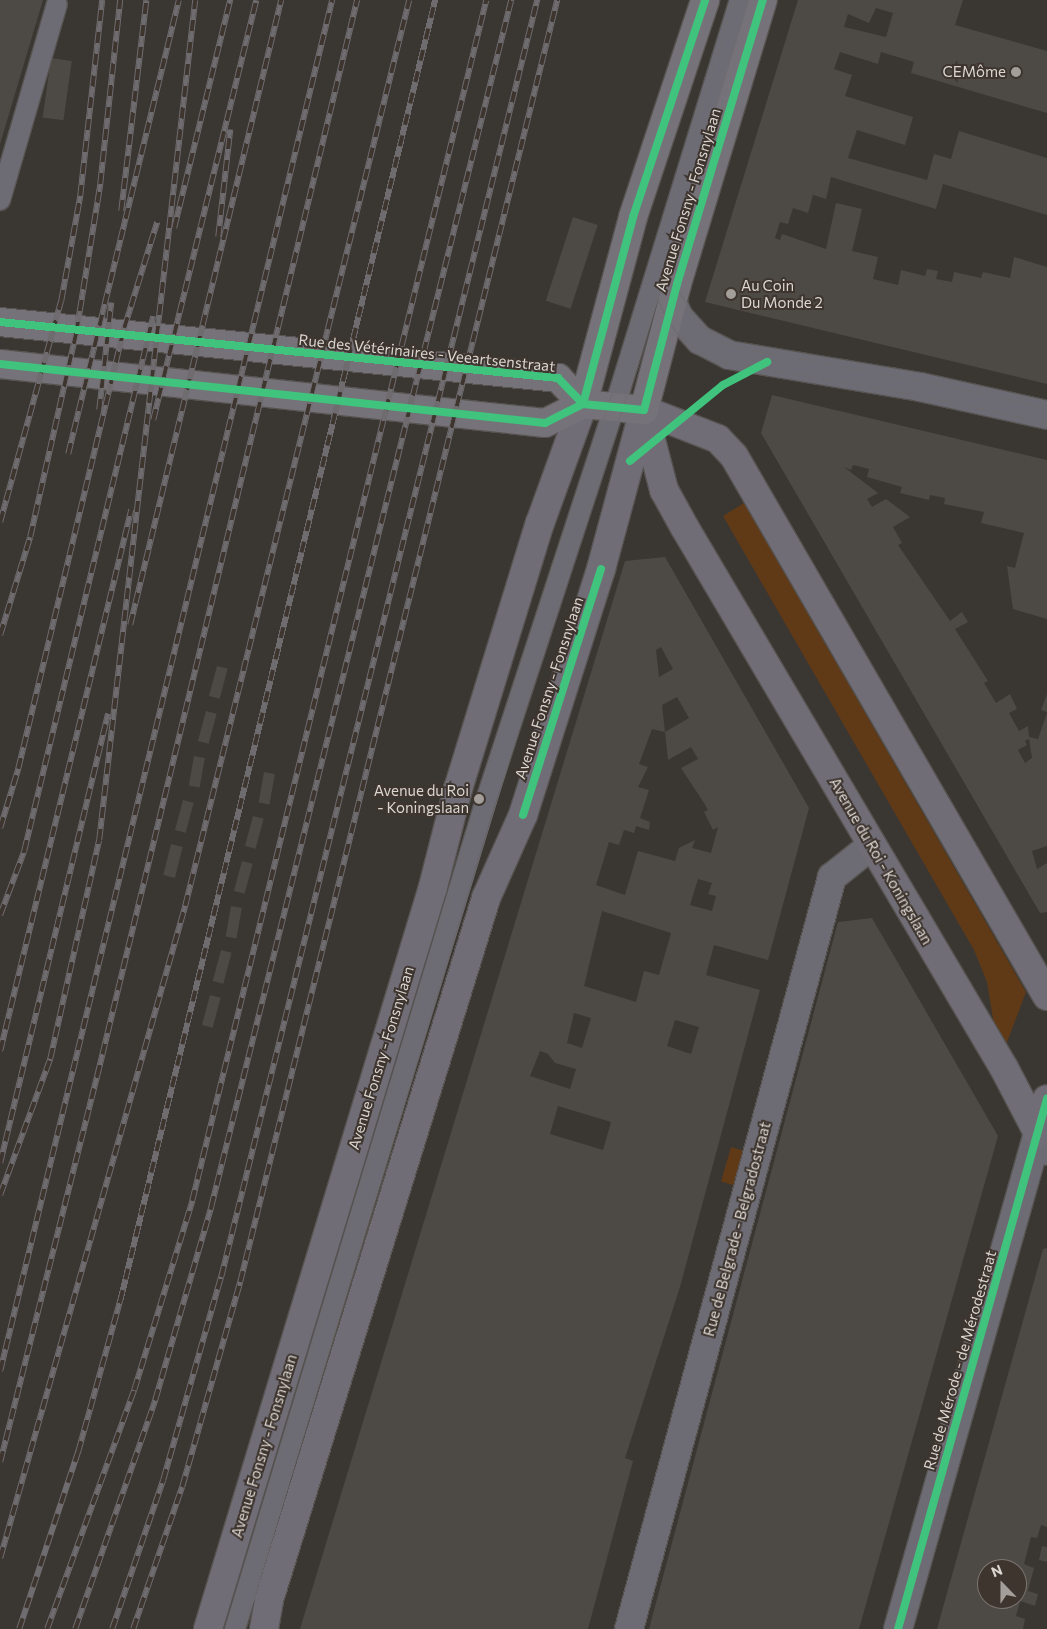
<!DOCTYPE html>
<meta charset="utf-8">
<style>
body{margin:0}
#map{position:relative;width:1047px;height:1629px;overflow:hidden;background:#3a3632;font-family:Commissioner,sans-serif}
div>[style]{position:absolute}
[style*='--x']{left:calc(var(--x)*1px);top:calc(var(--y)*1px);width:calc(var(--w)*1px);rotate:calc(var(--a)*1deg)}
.green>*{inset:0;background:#603a17;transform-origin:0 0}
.building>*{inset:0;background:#4d4a46;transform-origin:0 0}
.roads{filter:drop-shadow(1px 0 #565350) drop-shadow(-1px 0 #565350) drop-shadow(0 1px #565350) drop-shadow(0 -1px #565350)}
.service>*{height:20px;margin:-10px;padding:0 10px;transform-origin:10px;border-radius:10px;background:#6d6c74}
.minor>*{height:28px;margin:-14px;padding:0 14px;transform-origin:14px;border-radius:14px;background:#6d6c74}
.tertiary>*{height:28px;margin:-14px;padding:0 14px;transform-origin:14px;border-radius:14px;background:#6d6c74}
.secondary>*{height:28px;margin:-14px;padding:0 14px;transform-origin:14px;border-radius:14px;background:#706d77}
.primary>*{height:28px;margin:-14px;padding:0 14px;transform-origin:14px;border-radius:14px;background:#757279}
.tram>*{height:1px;margin:-0.5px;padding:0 0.5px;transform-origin:0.5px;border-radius:0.5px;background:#6f6c6f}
.rail>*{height:5.5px;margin-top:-2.75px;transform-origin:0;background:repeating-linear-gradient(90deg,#3e352f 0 11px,#6f6c6f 0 22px);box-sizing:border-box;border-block:1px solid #6f6c6f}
.cycleway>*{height:8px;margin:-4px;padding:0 4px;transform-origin:4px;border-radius:4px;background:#40c37c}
.dots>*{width:14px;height:14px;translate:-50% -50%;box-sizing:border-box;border:2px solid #3e352f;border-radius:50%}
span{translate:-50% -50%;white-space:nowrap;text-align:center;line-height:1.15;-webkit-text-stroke:4px #3e352f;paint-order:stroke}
.poi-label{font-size:15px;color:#dbd6d2}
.right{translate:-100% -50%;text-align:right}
.left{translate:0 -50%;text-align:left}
.street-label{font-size:15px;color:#dbd6d2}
.north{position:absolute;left:977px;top:1559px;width:50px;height:50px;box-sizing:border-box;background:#3e352f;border:1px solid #7d7570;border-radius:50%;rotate:338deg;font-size:14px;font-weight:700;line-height:20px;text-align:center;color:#dbd6d2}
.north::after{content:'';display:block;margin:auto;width:18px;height:22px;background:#a39e9a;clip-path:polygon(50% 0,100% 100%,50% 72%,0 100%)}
</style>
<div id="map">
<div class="green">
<i style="clip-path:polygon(744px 503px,1026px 992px,1006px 1045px,994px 1025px,987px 982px,974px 950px,723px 516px)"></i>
<i style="left:731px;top:1147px;width:19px;height:36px;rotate:16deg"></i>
</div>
<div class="building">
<i style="clip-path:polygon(0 0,43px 0,0 144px)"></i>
<i style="clip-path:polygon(evenodd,798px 0,963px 0,955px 25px,1047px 51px,1047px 113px,911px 73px,914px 62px,881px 52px,878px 64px,840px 52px,834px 69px,852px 75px,845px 96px,913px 117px,905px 145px,857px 130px,848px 158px,927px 180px,934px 154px,951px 159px,959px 131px,1047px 158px,1047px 215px,943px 184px,936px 209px,831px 177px,826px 199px,813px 195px,808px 213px,793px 208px,788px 224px,780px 222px,775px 238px,780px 240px,782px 234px,826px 249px,836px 203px,862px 209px,852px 251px,878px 257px,873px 279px,898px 285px,901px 270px,925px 276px,927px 269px,938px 271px,936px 279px,952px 282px,954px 272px,981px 278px,983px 272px,1010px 278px,1014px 257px,1047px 267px,1047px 384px,705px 302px,798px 0,876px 8px,893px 13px,886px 37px,844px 27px,848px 14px,869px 23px,876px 8px)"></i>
<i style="left:51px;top:58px;width:21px;height:60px;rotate:8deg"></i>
<i style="left:573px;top:217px;width:26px;height:88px;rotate:18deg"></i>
<i style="clip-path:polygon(evenodd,772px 395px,1047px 460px,1047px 619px,1013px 609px,1007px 566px,1015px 568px,1024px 533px,981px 523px,984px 512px,944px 504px,945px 498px,930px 495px,929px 500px,900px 493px,902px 487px,867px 477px,869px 469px,853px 465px,851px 470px,844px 467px,878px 493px,867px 499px,872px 507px,886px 499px,910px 517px,893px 527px,902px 543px,898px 545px,950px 621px,962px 612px,968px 622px,955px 629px,988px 681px,984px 683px,996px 703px,1010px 694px,1017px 709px,1009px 713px,1019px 731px,1028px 726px,1029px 737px,1038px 739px,1047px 713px,1047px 846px,1032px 851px,1037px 869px,1047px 863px,1047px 912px,1040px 913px,761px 433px,772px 395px,1029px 739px,1032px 758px,1025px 763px,1018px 750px,1027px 745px,1025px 741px,1029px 739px)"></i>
<i style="clip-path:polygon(evenodd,665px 557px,809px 808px,768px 960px,714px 945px,706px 975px,760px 990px,680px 1287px,625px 1458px,633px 1461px,588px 1629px,300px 1629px,625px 561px,665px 557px,661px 647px,673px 669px,659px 677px,656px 650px,661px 647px,665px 557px,677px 697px,689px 718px,665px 732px,662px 705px,677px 697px,665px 557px,652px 729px,665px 732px,668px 760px,691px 747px,698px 759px,681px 768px,704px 803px,708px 810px,704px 812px,713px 830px,718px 827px,711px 853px,692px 848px,695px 840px,679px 848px,675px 861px,638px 851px,625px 895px,596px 885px,609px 842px,619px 845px,624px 830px,634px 833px,636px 826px,649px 830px,650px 822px,640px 818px,649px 790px,638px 787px,648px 767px,639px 764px,652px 729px,665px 557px,698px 879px,712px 883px,708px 894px,716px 896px,712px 911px,690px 905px,698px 879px,665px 557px,602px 911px,671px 933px,659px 975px,644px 971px,636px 1002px,584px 986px,602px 911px,665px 557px,574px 1013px,591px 1018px,582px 1048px,567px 1043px,574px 1013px,665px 557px,675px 1020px,699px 1027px,691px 1054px,667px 1046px,675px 1020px,665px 557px,540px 1051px,548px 1054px,555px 1063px,576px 1069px,570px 1089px,530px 1076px,540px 1051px,665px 557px,558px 1106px,611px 1122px,603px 1150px,550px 1134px,558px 1106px)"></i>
<i style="left:217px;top:666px;width:11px;height:31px;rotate:15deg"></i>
<i style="clip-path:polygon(1047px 694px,1047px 712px,1041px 710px)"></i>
<i style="left:206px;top:711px;width:11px;height:31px;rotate:15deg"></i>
<i style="left:194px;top:756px;width:11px;height:30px;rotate:10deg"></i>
<i style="left:264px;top:772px;width:11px;height:31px;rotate:10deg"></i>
<i style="left:183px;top:800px;width:11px;height:31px;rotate:15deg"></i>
<i style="left:253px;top:816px;width:11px;height:31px;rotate:15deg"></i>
<i style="left:171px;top:844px;width:12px;height:32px;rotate:14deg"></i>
<i style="left:242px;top:861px;width:11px;height:31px;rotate:15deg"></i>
<i style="left:231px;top:906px;width:11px;height:31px;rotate:10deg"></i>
<i style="clip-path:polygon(872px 918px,998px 1136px,859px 1629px,649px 1629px,838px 922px)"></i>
<i style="left:221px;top:950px;width:11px;height:32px;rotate:15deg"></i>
<i style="left:210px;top:995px;width:11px;height:31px;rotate:15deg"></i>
<i style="clip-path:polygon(evenodd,1047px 1248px,1047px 1527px,1041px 1525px,1037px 1538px,1031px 1537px,1024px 1564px,1034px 1568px,1028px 1591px,1038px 1594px,1035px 1606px,1020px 1601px,1016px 1616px,1025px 1619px,1023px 1629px,937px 1629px,1043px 1249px,1047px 1248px,987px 1569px,1017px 1569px,1017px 1599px,987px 1599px,987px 1569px)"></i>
<i style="clip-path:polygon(1042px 1546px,1047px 1547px,1047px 1562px,1039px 1560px)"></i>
</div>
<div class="roads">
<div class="service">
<i style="--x:0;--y:200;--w:204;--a:-73.8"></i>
<i style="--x:235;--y:1629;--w:866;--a:-73.16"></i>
<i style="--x:486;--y:800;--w:415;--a:-71.9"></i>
<i style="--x:615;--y:406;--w:425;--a:-72.9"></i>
</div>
<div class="minor">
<i style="--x:629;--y:1629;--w:779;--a:-74.89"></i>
<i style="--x:832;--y:877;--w:50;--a:-38.5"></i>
<i style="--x:898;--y:1629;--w:515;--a:-74.24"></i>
</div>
<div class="tertiary">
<i style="--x:672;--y:302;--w:17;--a:65"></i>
<i style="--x:679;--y:317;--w:31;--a:48"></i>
<i style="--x:700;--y:340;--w:33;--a:27"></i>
<i style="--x:729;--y:355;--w:194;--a:9.5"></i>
<i style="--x:920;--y:387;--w:130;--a:12.4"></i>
<i style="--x:1038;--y:1133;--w:20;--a:63"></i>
</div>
<div class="secondary">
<i style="--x:644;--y:410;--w:79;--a:21.4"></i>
<i style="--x:718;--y:439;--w:23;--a:47"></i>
<i style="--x:734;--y:456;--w:624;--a:59.9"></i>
<i style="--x:644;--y:413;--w:80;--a:75.4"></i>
<i style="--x:664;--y:490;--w:43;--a:61.1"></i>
<i style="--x:685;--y:528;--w:627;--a:59.43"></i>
<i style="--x:1004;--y:1068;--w:73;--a:62.4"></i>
<i style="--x:1038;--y:1133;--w:35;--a:-75"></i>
<i style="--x:208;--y:1629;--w:775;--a:-73.13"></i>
<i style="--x:433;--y:887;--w:101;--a:-75.7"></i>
<i style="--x:458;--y:789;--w:278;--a:-72.9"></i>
<i style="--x:540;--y:523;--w:127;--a:-70.1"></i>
<i style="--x:264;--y:1629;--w:29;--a:-80"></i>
<i style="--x:269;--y:1600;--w:735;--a:-72.82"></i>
<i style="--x:486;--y:898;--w:91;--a:-66"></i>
<i style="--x:523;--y:815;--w:258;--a:-72.4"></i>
<i style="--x:601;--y:569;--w:165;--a:-74.9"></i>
</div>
<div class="primary">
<i style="--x:0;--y:322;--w:561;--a:5.73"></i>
<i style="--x:558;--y:378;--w:36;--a:46"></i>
<i style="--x:0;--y:364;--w:548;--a:6.18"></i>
<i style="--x:545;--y:423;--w:42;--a:-26.6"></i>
<i style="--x:583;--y:404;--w:61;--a:5.6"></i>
<i style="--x:644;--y:410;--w:130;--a:-75.3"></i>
<i style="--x:677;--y:284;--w:297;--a:-73.2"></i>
<i style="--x:583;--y:404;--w:194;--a:-75"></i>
<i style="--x:633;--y:217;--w:229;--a:-71.6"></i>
</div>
</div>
<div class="tram">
<i style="--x:673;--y:255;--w:36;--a:81"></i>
<i style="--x:679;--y:291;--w:33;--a:61"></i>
<i style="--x:695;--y:320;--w:33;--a:40"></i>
<i style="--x:720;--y:341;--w:16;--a:22"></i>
<i style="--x:735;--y:347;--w:189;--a:10.1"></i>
<i style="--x:921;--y:380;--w:129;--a:12.5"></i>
<i style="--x:657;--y:297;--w:25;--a:67"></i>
<i style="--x:667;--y:320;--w:20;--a:53"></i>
<i style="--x:679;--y:336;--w:39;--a:37"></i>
<i style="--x:710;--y:359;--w:211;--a:9.8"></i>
<i style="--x:918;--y:395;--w:132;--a:12.2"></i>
<i style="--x:227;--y:1629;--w:867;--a:-73.11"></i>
<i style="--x:479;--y:799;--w:241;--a:-72.6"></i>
<i style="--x:551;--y:569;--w:174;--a:-70.8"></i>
<i style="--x:608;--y:405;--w:424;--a:-72.8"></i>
<i style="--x:243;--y:1629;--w:1104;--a:-72.99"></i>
<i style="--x:566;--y:573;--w:189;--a:-71.2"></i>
<i style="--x:627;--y:394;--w:412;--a:-72.9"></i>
</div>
<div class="rail">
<i style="--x:121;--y:211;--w:212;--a:-83.2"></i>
<i style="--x:174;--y:228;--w:235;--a:-76.2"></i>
<i style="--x:218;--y:237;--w:108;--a:-83.6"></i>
<i style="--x:99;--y:410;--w:108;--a:-83.6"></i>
<i style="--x:153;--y:420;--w:432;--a:-76.2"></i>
<i style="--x:68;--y:454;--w:467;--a:-76.3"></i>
<i style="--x:0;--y:522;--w:229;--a:-74.6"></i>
<i style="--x:61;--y:301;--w:107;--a:-79.7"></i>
<i style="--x:80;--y:196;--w:197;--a:-83.6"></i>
<i style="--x:130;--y:625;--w:643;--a:-76.42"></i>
<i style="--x:0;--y:635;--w:102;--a:-73"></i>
<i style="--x:30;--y:537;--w:209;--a:-77.3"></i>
<i style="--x:76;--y:333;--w:151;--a:-80.8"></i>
<i style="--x:100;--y:184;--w:185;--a:-83.8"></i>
<i style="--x:0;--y:828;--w:62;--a:-73"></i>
<i style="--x:18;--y:769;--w:454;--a:-76.5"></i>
<i style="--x:124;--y:328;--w:111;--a:-72.7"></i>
<i style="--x:0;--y:915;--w:68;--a:-69.4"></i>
<i style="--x:24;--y:851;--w:550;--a:-76.44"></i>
<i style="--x:0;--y:1051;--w:557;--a:-76.39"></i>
<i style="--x:0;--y:1163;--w:462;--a:-76.5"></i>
<i style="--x:0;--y:1195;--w:145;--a:-69.8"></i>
<i style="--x:50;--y:1059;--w:224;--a:-77.4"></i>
<i style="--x:99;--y:840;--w:845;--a:-83.48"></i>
<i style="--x:0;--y:1371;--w:1411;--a:-76.39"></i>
<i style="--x:0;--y:1462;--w:398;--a:-75.9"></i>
<i style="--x:97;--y:1076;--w:1107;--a:-76.42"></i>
<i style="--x:0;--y:1558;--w:678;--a:-74.16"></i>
<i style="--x:185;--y:906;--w:933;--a:-76.11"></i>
<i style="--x:19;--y:1629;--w:187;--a:-71.6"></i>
<i style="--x:78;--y:1452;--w:157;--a:-74.5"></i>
<i style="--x:120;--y:1301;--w:1339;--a:-76.39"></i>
<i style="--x:47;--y:1629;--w:254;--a:-70"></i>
<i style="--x:134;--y:1390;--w:198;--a:-72.9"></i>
<i style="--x:192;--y:1201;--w:1236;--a:-76.24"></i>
<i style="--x:75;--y:1629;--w:243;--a:-70.7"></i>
<i style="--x:155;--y:1400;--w:201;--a:-73.8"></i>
<i style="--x:211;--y:1207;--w:1244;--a:-76.04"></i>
<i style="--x:112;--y:1629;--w:157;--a:-71.1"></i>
<i style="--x:163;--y:1480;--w:211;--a:-74.1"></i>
<i style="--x:221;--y:1277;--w:1316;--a:-76.1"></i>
<i style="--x:133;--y:1629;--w:150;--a:-71"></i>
<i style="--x:182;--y:1487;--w:213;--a:-74.2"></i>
<i style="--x:240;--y:1282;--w:1321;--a:-76.11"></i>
</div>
<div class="cycleway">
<i style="--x:0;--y:322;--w:561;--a:5.73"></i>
<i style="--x:558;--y:378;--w:36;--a:46"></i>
<i style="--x:0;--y:364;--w:548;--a:6.18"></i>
<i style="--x:545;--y:423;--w:42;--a:-26.6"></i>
<i style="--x:583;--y:404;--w:61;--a:5.6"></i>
<i style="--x:644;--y:410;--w:130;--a:-75.3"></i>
<i style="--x:677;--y:284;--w:297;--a:-73.2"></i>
<i style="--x:583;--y:404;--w:194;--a:-75"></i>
<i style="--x:633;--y:217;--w:229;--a:-71.6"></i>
<i style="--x:630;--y:461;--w:120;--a:-39.3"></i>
<i style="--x:723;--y:385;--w:50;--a:-27.6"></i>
<i style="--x:523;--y:815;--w:258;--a:-72.4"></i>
<i style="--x:898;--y:1629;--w:551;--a:-74.3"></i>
</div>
<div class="dots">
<i style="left:1016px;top:72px;background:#a39e9a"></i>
<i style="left:731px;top:294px;background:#a39e9a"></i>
<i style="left:479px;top:799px;background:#a39e9a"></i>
</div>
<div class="poi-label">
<span class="right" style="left:1006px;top:72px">CEMôme</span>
<span class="left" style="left:741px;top:294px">Au Coin<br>Du Monde 2</span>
<span class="right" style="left:469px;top:799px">Avenue du Roi<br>- Koningslaan</span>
</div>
<div class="street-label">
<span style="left:688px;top:200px;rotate:-73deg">Avenue Fonsny - Fonsnylaan</span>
<span style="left:427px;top:353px;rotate:6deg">Rue des Vétérinaires - Veeartsenstraat</span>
<span style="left:549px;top:688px;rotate:-72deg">Avenue Fonsny - Fonsnylaan</span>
<span style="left:881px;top:861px;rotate:60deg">Avenue du Roi - Koningslaan</span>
<span style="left:381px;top:1058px;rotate:-73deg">Avenue Fonsny - Fonsnylaan</span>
<span style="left:737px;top:1229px;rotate:-75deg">Rue de Belgrade - Belgradostraat</span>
<span style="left:960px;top:1360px;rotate:-74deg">Rue de Mérode - de Mérodestraat</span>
<span style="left:264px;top:1446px;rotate:-73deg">Avenue Fonsny - Fonsnylaan</span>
</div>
<div class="north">N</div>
</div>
